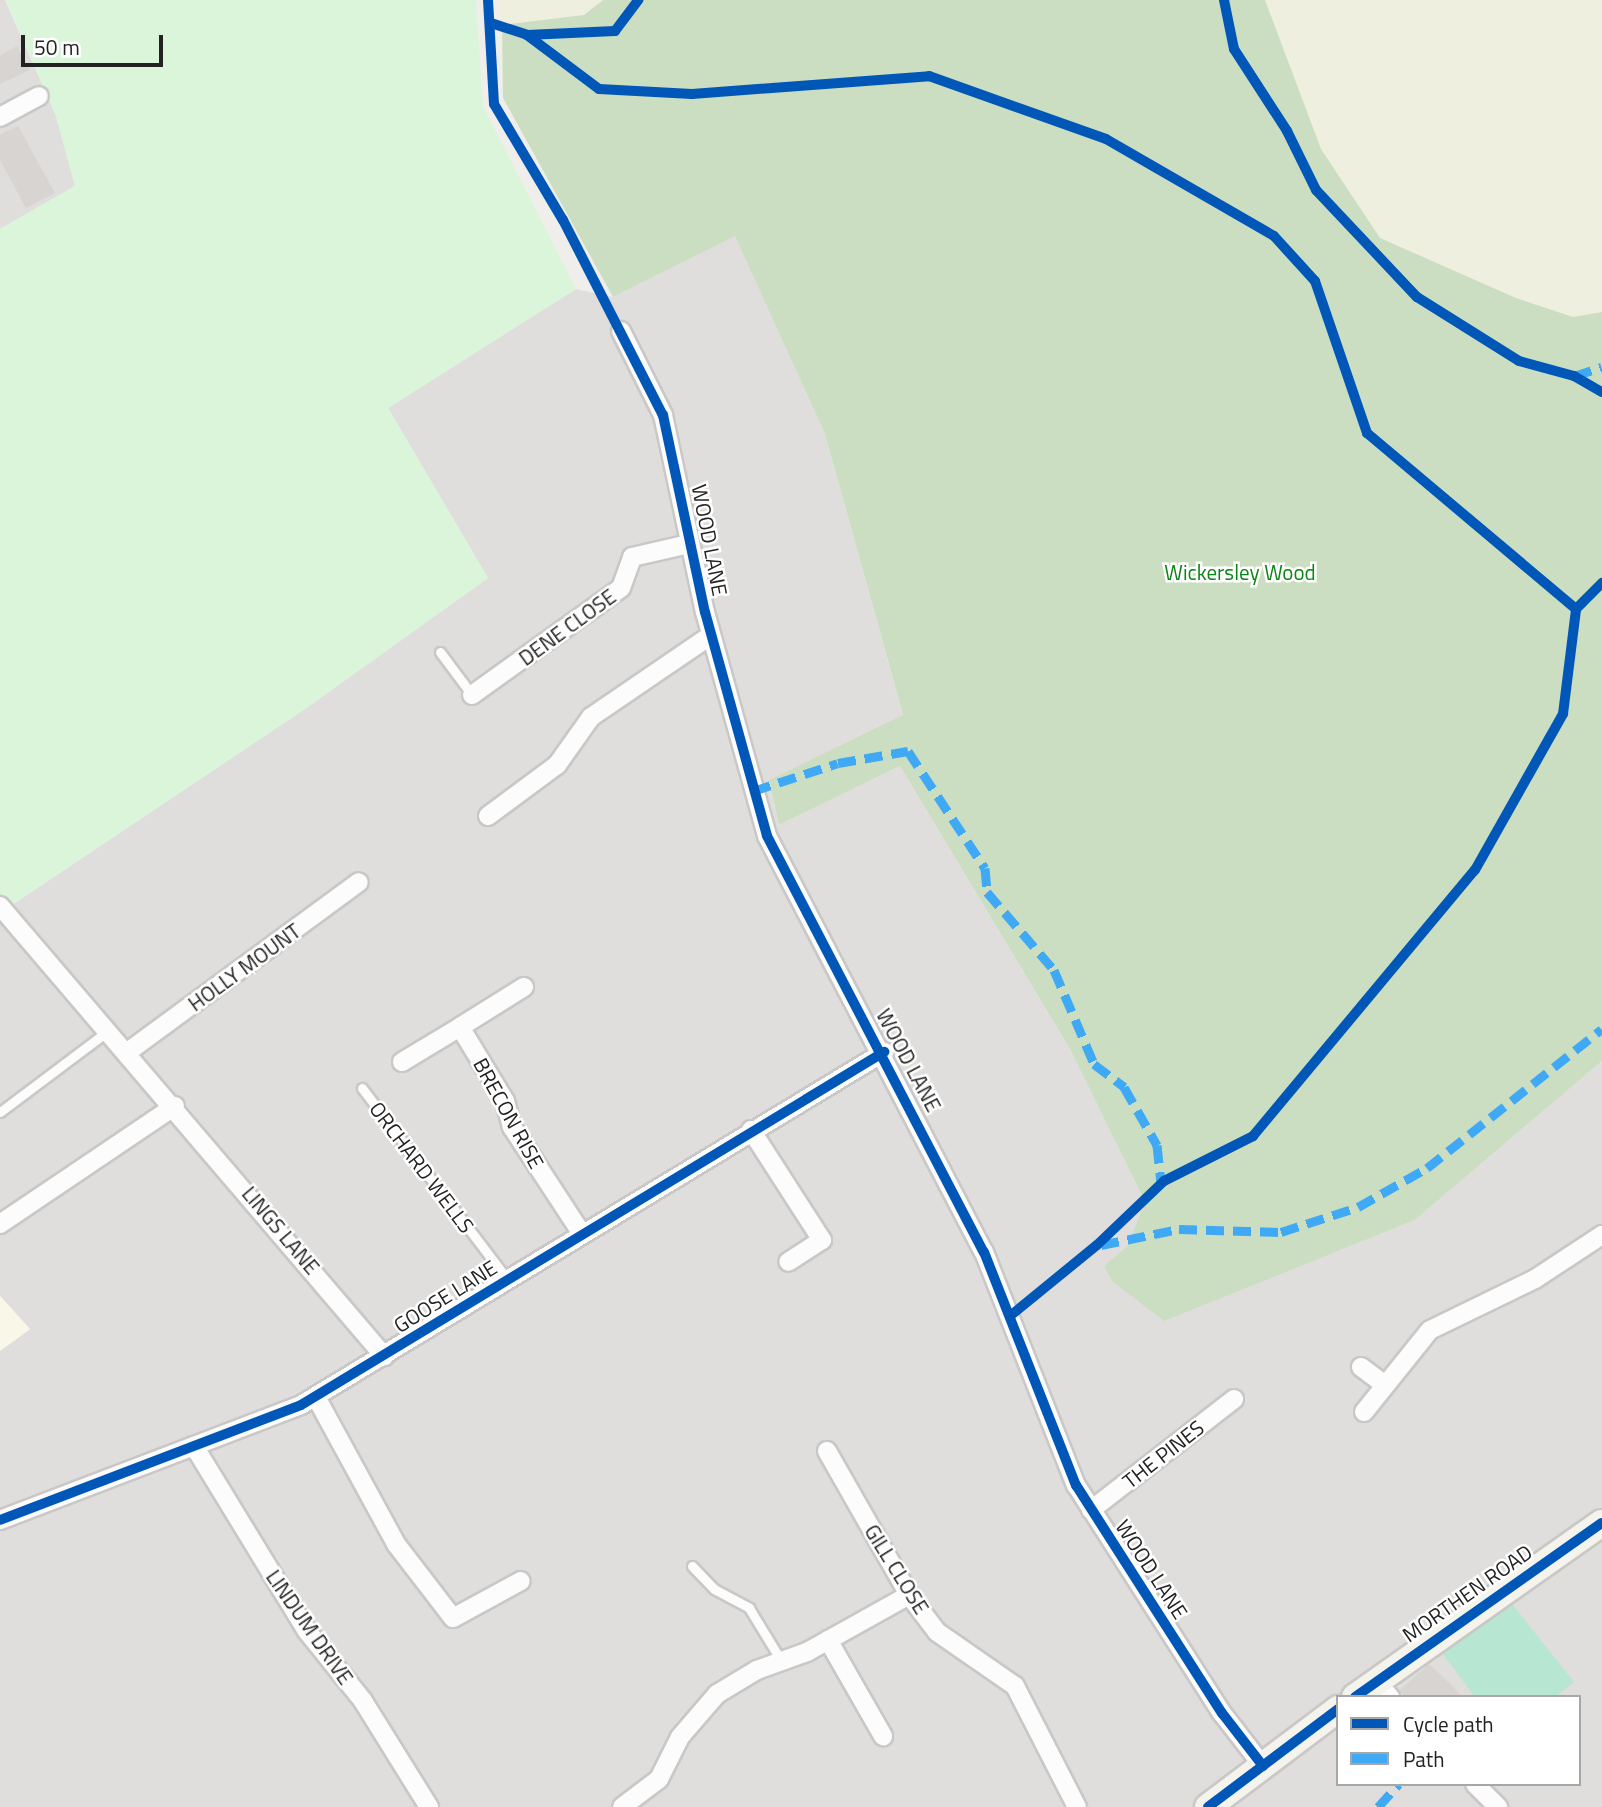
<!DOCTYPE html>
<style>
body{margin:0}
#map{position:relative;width:1602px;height:1807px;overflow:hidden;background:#f0eeeb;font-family:"Titillium Web",sans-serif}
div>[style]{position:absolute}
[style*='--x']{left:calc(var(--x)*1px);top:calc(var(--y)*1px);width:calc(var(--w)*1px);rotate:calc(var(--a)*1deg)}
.residential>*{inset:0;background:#dfdedc}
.education>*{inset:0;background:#f8f7e8}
.farmland>*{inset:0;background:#efefdf}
.forest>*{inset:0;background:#cbdec1}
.park>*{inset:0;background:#daf5da}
.pitch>*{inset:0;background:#b7e6d2}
.building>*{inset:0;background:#d7d4d2}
.roads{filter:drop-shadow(2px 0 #c9c8c7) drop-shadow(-2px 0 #c9c8c7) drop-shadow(0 2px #c9c8c7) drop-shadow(0 -2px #c9c8c7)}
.lane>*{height:9px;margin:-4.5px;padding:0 4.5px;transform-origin:4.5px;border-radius:4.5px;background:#fdfcfc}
.street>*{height:18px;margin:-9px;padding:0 9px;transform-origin:9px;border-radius:9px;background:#fdfcfc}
.secondary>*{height:26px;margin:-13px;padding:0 13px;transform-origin:13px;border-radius:13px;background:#f4f4ed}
.quiet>*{height:9px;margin-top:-4.5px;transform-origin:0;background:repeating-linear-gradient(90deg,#3fa9f5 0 18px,transparent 0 27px)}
.cycleway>*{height:10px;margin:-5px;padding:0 5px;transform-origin:5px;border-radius:5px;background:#0057b8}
span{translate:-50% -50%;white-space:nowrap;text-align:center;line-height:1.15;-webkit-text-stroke:5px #fff;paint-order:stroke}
.street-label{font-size:21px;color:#222}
.park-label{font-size:21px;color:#0c8416}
.legend{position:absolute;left:1336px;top:1695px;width:245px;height:91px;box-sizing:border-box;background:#fff;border:2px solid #a7a7a7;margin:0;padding:9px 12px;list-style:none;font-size:21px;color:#222}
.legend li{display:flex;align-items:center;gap:14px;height:35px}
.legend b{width:35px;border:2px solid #a7a7a7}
.scale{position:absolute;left:21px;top:35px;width:142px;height:32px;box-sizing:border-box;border:4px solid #222;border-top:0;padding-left:9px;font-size:21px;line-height:24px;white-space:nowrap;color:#222;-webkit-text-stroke:5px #fff;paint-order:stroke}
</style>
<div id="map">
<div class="residential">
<i style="clip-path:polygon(0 0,5px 0,56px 116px,75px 186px,0 229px)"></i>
<i style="clip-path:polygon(evenodd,735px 235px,825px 434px,903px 716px,769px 780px,779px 825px,900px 766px,1070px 1049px,1145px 1202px,1127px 1246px,1104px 1266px,1164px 1320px,1415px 1220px,1602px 1061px,1602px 1807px,0 1807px,0 1351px,30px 1329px,0 1296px,0 892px,12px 905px,305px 709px,488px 578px,388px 408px,576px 289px,613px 297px,735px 235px,1338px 1697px,1579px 1697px,1579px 1784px,1338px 1784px,1338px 1697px)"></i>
</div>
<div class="education">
<i style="clip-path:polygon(0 1296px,30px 1329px,0 1351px)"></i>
</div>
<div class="farmland">
<i style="clip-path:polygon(498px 0,603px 0,584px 15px,502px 25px)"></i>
<i style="clip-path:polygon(1265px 0,1602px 0,1602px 312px,1573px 317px,1516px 298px,1380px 238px,1321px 149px)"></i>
</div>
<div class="forest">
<i style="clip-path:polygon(603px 0,1265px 0,1321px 149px,1380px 238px,1516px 298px,1573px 317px,1602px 312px,1602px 1061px,1415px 1220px,1164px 1321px,1113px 1282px,1104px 1266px,1127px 1246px,1145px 1202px,1070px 1049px,900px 766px,779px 825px,769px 780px,903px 715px,825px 434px,735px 236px,613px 297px,503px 98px,502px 25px,584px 15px)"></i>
</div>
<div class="park">
<i style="clip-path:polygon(6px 0,476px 0,483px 106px,576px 289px,388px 408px,488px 578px,305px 709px,11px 905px,0 892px,0 229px,75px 186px,56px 116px)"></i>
</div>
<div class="pitch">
<i style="clip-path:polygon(1509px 1600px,1574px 1682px,1555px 1697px,1475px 1697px,1442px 1653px)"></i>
</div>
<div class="building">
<i style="clip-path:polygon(17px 46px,30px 70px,0 84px,0 56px)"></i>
<i style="clip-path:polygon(18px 126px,55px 193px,26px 208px,0 160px,0 135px)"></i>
<i style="clip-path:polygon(1429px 1664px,1443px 1677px,1463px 1697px,1405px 1697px,1399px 1691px)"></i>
</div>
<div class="roads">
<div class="lane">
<i style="--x:440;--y:652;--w:54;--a:53.3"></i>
<i style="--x:362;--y:1088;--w:241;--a:52.8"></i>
<i style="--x:0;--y:1112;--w:135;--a:-36.9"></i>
<i style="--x:692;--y:1566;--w:32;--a:46"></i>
<i style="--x:714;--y:1589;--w:40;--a:28"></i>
<i style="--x:749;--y:1608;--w:63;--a:58.6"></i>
</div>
<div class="street">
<i style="--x:0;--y:117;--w:44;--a:-28.3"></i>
<i style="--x:621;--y:331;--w:94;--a:63.4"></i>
<i style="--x:663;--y:415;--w:201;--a:78"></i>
<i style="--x:705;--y:612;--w:232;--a:74.5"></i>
<i style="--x:767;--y:836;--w:469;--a:62.5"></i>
<i style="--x:984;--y:1252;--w:251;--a:68.5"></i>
<i style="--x:1076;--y:1485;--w:271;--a:57.4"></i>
<i style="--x:1222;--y:1713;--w:67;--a:52.3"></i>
<i style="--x:472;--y:695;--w:183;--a:-35.7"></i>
<i style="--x:621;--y:588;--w:33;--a:-70"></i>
<i style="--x:632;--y:557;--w:58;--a:-12.8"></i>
<i style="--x:488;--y:816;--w:86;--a:-36.5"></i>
<i style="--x:557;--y:765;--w:59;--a:-54.7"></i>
<i style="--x:591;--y:717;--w:145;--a:-34.3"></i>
<i style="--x:0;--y:906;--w:592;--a:49.52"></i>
<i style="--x:524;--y:987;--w:75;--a:148"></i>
<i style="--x:460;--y:1027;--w:87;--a:58.7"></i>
<i style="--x:505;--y:1101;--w:27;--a:75"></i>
<i style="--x:512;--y:1127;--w:128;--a:56.8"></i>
<i style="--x:129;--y:1051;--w:285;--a:-36.3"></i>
<i style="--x:402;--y:1062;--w:68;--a:-31.1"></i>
<i style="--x:751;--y:1130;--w:131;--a:57.2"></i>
<i style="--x:822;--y:1240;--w:40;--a:147.1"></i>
<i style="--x:0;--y:1224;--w:211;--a:-34"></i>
<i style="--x:1361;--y:1367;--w:30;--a:37"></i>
<i style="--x:316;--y:1397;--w:167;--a:61.4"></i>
<i style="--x:396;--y:1544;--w:93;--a:52.4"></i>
<i style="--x:453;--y:1618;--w:77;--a:-28.6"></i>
<i style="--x:1364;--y:1412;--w:105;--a:-51.2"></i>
<i style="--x:1430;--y:1330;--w:117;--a:-25.9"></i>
<i style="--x:1535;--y:1279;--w:80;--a:-33.3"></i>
<i style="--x:194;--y:1446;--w:217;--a:58.6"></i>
<i style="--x:307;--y:1631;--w:90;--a:51.3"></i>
<i style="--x:363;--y:1701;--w:125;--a:58.1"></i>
<i style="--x:827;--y:1451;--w:166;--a:60.3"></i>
<i style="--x:909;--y:1595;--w:46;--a:52.9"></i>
<i style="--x:937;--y:1632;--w:95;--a:34.7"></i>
<i style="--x:1015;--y:1686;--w:136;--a:62.9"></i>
<i style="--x:1091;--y:1510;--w:181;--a:-37.8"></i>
<i style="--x:0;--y:1520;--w:322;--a:-20.9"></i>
<i style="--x:301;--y:1405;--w:682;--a:-31.19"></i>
<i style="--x:828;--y:1640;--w:111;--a:60.2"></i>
<i style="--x:1376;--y:1682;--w:21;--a:47"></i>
<i style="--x:1475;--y:1784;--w:33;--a:45"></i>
<i style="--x:622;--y:1807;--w:46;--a:-37.1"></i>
<i style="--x:659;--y:1779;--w:47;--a:-63.4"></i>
<i style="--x:680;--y:1737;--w:57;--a:-49.3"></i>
<i style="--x:717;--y:1694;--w:47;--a:-31"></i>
<i style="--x:757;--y:1670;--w:53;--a:-19.8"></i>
<i style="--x:807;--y:1652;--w:117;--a:-29.2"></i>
</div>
<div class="secondary">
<i style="--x:1355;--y:1697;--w:302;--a:-35.2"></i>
<i style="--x:1208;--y:1807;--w:163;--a:-37"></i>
</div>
</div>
<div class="quiet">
<i style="--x:1574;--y:376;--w:29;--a:-18"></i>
<i style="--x:753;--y:791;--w:89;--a:-18.2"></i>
<i style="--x:838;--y:763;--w:71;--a:-9.7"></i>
<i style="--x:908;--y:751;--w:140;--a:56.7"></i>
<i style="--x:985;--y:868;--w:24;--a:85"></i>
<i style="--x:987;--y:892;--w:103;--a:49.3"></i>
<i style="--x:1054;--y:970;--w:102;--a:66.9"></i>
<i style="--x:1094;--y:1064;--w:38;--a:37"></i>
<i style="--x:1124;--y:1087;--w:67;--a:60.4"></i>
<i style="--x:1157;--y:1145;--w:39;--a:84"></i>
<i style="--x:1101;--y:1245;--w:80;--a:-11.6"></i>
<i style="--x:1179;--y:1229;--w:102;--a:1.7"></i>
<i style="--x:1281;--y:1232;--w:81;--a:-18"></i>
<i style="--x:1358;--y:1207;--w:79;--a:-29.5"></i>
<i style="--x:1427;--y:1168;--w:223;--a:-38.5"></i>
<i style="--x:1378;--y:1807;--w:31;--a:-48"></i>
</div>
<div class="cycleway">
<i style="--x:488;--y:0;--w:104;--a:86.7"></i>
<i style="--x:494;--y:104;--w:135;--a:59.3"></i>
<i style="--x:563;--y:220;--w:219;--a:62.9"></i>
<i style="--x:663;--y:415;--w:201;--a:78"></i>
<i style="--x:705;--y:612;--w:232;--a:74.5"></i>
<i style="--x:767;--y:836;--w:469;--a:62.5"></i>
<i style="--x:984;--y:1252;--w:251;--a:68.5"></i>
<i style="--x:1076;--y:1485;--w:271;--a:57.4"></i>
<i style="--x:1222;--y:1713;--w:67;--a:52.3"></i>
<i style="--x:1224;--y:0;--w:50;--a:78.5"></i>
<i style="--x:1234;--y:49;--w:98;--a:57.1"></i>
<i style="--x:1287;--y:131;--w:66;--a:63.8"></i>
<i style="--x:1316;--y:190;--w:147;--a:46.7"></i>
<i style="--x:1417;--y:297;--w:120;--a:32.1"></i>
<i style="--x:1519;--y:361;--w:57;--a:15.3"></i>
<i style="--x:1574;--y:376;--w:32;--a:30"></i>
<i style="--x:491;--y:23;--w:38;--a:18"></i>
<i style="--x:527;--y:35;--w:90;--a:36.9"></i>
<i style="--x:599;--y:89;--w:93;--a:3.1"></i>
<i style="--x:692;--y:94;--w:238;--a:-4.3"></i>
<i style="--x:929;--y:76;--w:188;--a:19.6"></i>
<i style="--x:1106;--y:139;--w:194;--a:30"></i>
<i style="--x:1274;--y:236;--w:61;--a:47.7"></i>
<i style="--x:1315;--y:281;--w:161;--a:71.1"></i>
<i style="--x:1367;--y:433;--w:273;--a:40.1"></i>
<i style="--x:527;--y:35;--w:88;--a:-2.6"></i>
<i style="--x:615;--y:31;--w:39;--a:-53"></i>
<i style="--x:1010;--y:1316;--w:112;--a:-39.2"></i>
<i style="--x:1097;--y:1245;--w:93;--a:-43.7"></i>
<i style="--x:1164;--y:1181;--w:100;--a:-26.8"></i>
<i style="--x:1253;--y:1136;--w:346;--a:-50.2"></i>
<i style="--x:1475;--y:870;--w:179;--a:-60.6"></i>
<i style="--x:1563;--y:714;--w:106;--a:-82.9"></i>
<i style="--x:1576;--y:609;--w:37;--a:-45"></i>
<i style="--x:0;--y:1520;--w:322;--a:-20.9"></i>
<i style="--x:301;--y:1405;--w:682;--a:-31.19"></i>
<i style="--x:1355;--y:1697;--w:302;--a:-35.2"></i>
<i style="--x:1208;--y:1807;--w:163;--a:-37"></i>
</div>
<div class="street-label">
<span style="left:710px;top:540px;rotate:79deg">WOOD LANE</span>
<span style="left:567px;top:627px;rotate:-36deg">DENE CLOSE</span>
<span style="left:244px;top:967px;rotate:-36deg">HOLLY MOUNT</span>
<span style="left:909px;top:1060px;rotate:62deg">WOOD LANE</span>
<span style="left:509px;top:1113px;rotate:61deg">BRECON RISE</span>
<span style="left:422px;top:1167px;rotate:53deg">ORCHARD WELLS</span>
<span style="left:281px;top:1230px;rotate:50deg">LINGS LANE</span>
<span style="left:445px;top:1296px;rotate:-32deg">GOOSE LANE</span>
<span style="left:1163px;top:1454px;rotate:-38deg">THE PINES</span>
<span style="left:897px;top:1569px;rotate:58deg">GILL CLOSE</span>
<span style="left:1152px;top:1569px;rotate:57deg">WOOD LANE</span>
<span style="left:1467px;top:1593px;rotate:-35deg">MORTHEN ROAD</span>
<span style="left:310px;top:1627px;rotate:55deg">LINDUM DRIVE</span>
</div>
<div class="park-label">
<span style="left:1240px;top:572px">Wickersley Wood</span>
</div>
<ul class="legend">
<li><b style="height:9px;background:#0057b8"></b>Cycle path</li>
<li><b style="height:9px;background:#3fa9f5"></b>Path</li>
</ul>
<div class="scale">50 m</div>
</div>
